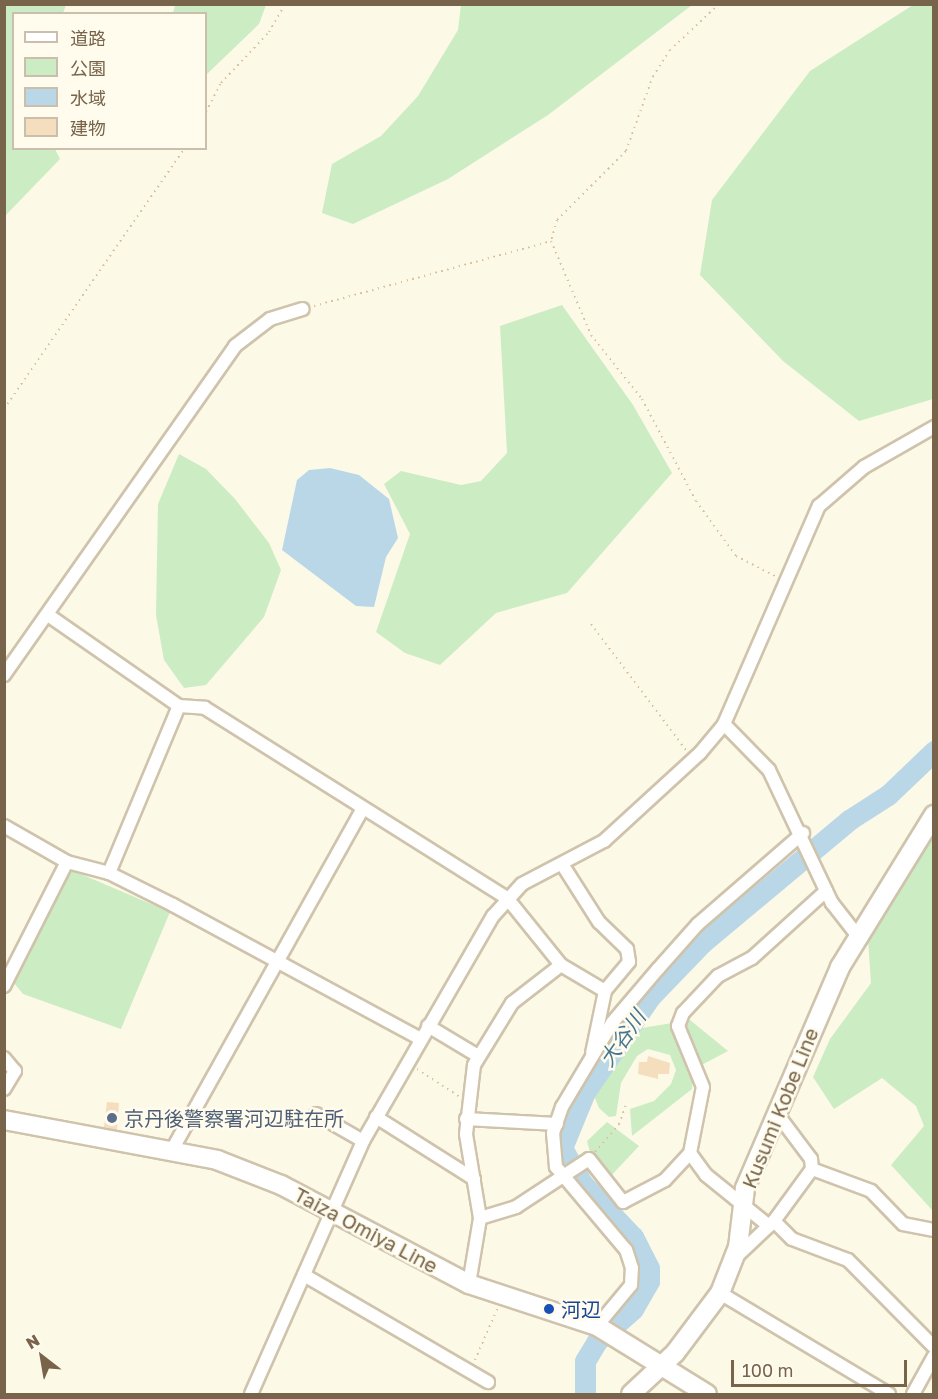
<!DOCTYPE html>
<meta charset="utf-8">
<style>
body{margin:0}
#map{position:relative;width:938px;height:1399px;overflow:hidden;background:#fdf9e7;font-family:"Golos Text","Noto Sans JP",sans-serif}
div>[style]{position:absolute}
[style*='--x']{left:calc(var(--x)*1px);top:calc(var(--y)*1px);width:calc(var(--w)*1px);rotate:calc(var(--a)*1deg)}
.green>*{inset:0;background:#ccecc4}
.water>*{inset:0;background:#bad7e8}
.river>*{height:21px;margin:-10.5px;padding:0 10.5px;transform-origin:10.5px;border-radius:10.5px;background:#bad7e8}
.building>*{inset:0;background:#f4debd}
.path>*{height:2px;margin-top:-1px;transform-origin:0;background:repeating-linear-gradient(90deg,#d9c2a0 0 1.5px,transparent 0 6px)}
.roads{filter:drop-shadow(2px 0 #cfc3ac) drop-shadow(-2px 0 #cfc3ac) drop-shadow(0 2px #cfc3ac) drop-shadow(0 -2px #cfc3ac)}
.minor>*{height:12px;margin:-6px;padding:0 6px;transform-origin:6px;border-radius:6px;background:#fff}
.secondary>*{height:18px;margin:-9px;padding:0 9px;transform-origin:9px;border-radius:9px;background:#fff}
.dots>*{width:16px;height:16px;translate:-50% -50%;box-sizing:border-box;border:3px solid #fffcee;border-radius:50%}
span{translate:-50% -50%;white-space:nowrap;text-align:center;line-height:1.15;-webkit-text-stroke:5px #fffcee;paint-order:stroke}
.street-label{font-size:20px;color:#78644a}
.service-label{font-size:20px;color:#4e5e75}
.left{translate:0 -50%;text-align:left}
.transit-label{font-size:20px;color:#164399}
.water-label{font-size:21px;color:#457694;font-style:italic}
.frame{position:absolute;inset:0;border:6px solid #78644a;pointer-events:none}
.legend{position:absolute;left:12px;top:12px;width:195px;height:138px;box-sizing:border-box;background:#fffcee;border:2px solid #c9bfac;margin:0;padding:8px 10px;list-style:none;font-size:18px;color:#78644a}
.legend li{display:flex;align-items:center;gap:12px;height:30px}
.legend b{width:30px;border:2px solid #c9bfac}
.north{position:absolute;left:12px;top:1327px;width:60px;height:60px;-webkit-text-stroke:4px #fffcee;paint-order:stroke;rotate:329deg;font-size:16px;font-weight:700;line-height:24px;text-align:center;color:#78644a}
.north::after{content:'';display:block;margin:auto;width:21px;height:27px;background:#78644a;clip-path:polygon(50% 0,100% 100%,50% 72%,0 100%)}
.scale{position:absolute;left:731px;top:1360px;width:176px;height:27px;box-sizing:border-box;border:3px solid #78644a;border-top:0;padding-left:8px;font-size:18px;line-height:21px;white-space:nowrap;color:#78644a;-webkit-text-stroke:4px #fffcee;paint-order:stroke}
</style>
<div id="map">
<div class="green">
<i style="clip-path:polygon(5px 4px,66px 5px,63px 13px,14px 14px,14px 148px,55px 149px,60px 159px,5px 216px)"></i>
<i style="clip-path:polygon(175px 5px,175px 4px,266px 5px,259px 24px,206px 75px,206px 14px,173px 13px)"></i>
<i style="clip-path:polygon(461px 5px,692px 5px,548px 115px,448px 179px,353px 224px,322px 213px,332px 164px,381px 136px,418px 96px,458px 30px)"></i>
<i style="clip-path:polygon(913px 5px,933px 5px,933px 399px,859px 421px,783px 361px,700px 275px,712px 200px,810px 71px)"></i>
<i style="clip-path:polygon(562px 305px,633px 405px,672px 473px,567px 593px,496px 613px,440px 665px,405px 653px,376px 632px,410px 534px,384px 484px,401px 471px,461px 485px,481px 481px,507px 453px,500px 326px)"></i>
<i style="clip-path:polygon(179px 454px,206px 469px,235px 499px,269px 543px,281px 570px,264px 617px,206px 685px,184px 688px,164px 660px,156px 615px,158px 504px)"></i>
<i style="clip-path:polygon(933px 835px,933px 1211px,891px 1165px,924px 1126px,916px 1106px,882px 1078px,834px 1109px,813px 1077px,830px 1039px,871px 983px,868px 940px)"></i>
<i style="clip-path:polygon(69px 869px,170px 912px,121px 1029px,23px 994px,14px 983px)"></i>
<i style="clip-path:polygon(690px 1020px,728px 1051px,694px 1069px,692px 1089px,632px 1136px,630px 1109px,654px 1101px,671px 1084px,676px 1070px,670px 1055px,648px 1049px,637px 1056px,621px 1083px,616px 1116px,609px 1117px,599px 1108px,592px 1091px,636px 1029px)"></i>
<i style="clip-path:polygon(607px 1122px,639px 1146px,609px 1178px,591px 1156px,587px 1141px)"></i>
</div>
<div class="water">
<i style="clip-path:polygon(330px 468px,359px 475px,389px 499px,398px 538px,386px 557px,374px 607px,356px 606px,282px 550px,297px 480px,309px 470px)"></i>
</div>
<div class="river">
<i style="--x:585;--y:1394;--w:33;--a:-90"></i>
<i style="--x:585;--y:1361;--w:23;--a:-59"></i>
<i style="--x:597;--y:1341;--w:48;--a:-41.6"></i>
<i style="--x:633;--y:1309;--w:32;--a:-60"></i>
<i style="--x:649;--y:1281;--w:13;--a:-90"></i>
<i style="--x:649;--y:1268;--w:35;--a:-117"></i>
<i style="--x:633;--y:1237;--w:74;--a:-133.4"></i>
<i style="--x:582;--y:1183;--w:40;--a:-119.7"></i>
<i style="--x:562;--y:1148;--w:61;--a:-67.7"></i>
<i style="--x:585;--y:1092;--w:115;--a:-55.6"></i>
<i style="--x:650;--y:997;--w:75;--a:-46.1"></i>
<i style="--x:702;--y:943;--w:192;--a:-39.9"></i>
<i style="--x:849;--y:820;--w:46;--a:-32.7"></i>
<i style="--x:888;--y:795;--w:64;--a:-43.7"></i>
</div>
<div class="building">
<i style="clip-path:polygon(648px 1056px,670px 1063px,669px 1074px,658px 1074px,658px 1079px,638px 1074px,639px 1062px,647px 1062px)"></i>
<i style="clip-path:polygon(107px 1102px,119px 1103px,117px 1130px,104px 1127px)"></i>
</div>
<div class="path">
<i style="--x:719;--y:4;--w:67;--a:136.8"></i>
<i style="--x:670;--y:50;--w:31;--a:123"></i>
<i style="--x:653;--y:76;--w:80;--a:109.8"></i>
<i style="--x:626;--y:151;--w:98;--a:135"></i>
<i style="--x:557;--y:220;--w:22;--a:106"></i>
<i style="--x:551;--y:241;--w:102;--a:66.9"></i>
<i style="--x:591;--y:335;--w:82;--a:51.4"></i>
<i style="--x:642;--y:399;--w:115;--a:62.1"></i>
<i style="--x:696;--y:501;--w:68;--a:54"></i>
<i style="--x:736;--y:556;--w:46;--a:27.1"></i>
<i style="--x:206;--y:112;--w:33;--a:-63"></i>
<i style="--x:221;--y:83;--w:70;--a:-46.7"></i>
<i style="--x:269;--y:32;--w:32;--a:-60"></i>
<i style="--x:314;--y:306;--w:246;--a:-15.3"></i>
<i style="--x:4;--y:409;--w:318;--a:-55.3"></i>
<i style="--x:591;--y:624;--w:158;--a:53"></i>
<i style="--x:417;--y:1069;--w:51;--a:33.1"></i>
<i style="--x:595;--y:1152;--w:37;--a:-49"></i>
<i style="--x:619;--y:1124;--w:20;--a:-70"></i>
<i style="--x:475;--y:1360;--w:58;--a:-66.5"></i>
</div>
<div class="roads">
<div class="minor">
<i style="--x:48;--y:615;--w:160;--a:34.8"></i>
<i style="--x:179;--y:706;--w:26;--a:4"></i>
<i style="--x:205;--y:708;--w:357;--a:32.2"></i>
<i style="--x:507;--y:898;--w:86;--a:51.1"></i>
<i style="--x:561;--y:965;--w:51;--a:30.6"></i>
<i style="--x:605;--y:991;--w:63;--a:101.8"></i>
<i style="--x:4;--y:675;--w:402;--a:-54.9"></i>
<i style="--x:235;--y:346;--w:44;--a:-37.6"></i>
<i style="--x:270;--y:319;--w:34;--a:-17"></i>
<i style="--x:724;--y:724;--w:64;--a:45.6"></i>
<i style="--x:769;--y:770;--w:147;--a:64.7"></i>
<i style="--x:832;--y:903;--w:41;--a:52"></i>
<i style="--x:4;--y:826;--w:73;--a:29.7"></i>
<i style="--x:67;--y:862;--w:43;--a:14.7"></i>
<i style="--x:109;--y:873;--w:72;--a:26.6"></i>
<i style="--x:173;--y:905;--w:282;--a:28.4"></i>
<i style="--x:562;--y:864;--w:69;--a:57.5"></i>
<i style="--x:599;--y:922;--w:39;--a:44"></i>
<i style="--x:627;--y:949;--w:13;--a:81"></i>
<i style="--x:629;--y:962;--w:38;--a:130"></i>
<i style="--x:109;--y:873;--w:181;--a:-67.3"></i>
<i style="--x:4;--y:986;--w:139;--a:-63.1"></i>
<i style="--x:428;--y:1026;--w:58;--a:31"></i>
<i style="--x:4;--y:1058;--w:17;--a:50"></i>
<i style="--x:15;--y:1071;--w:21;--a:121"></i>
<i style="--x:316;--y:1114;--w:54;--a:29.9"></i>
<i style="--x:778;--y:1115;--w:55;--a:53.1"></i>
<i style="--x:811;--y:1159;--w:10;--a:84"></i>
<i style="--x:376;--y:1117;--w:116;--a:32.3"></i>
<i style="--x:466;--y:1119;--w:91;--a:3.1"></i>
<i style="--x:172;--y:1150;--w:389;--a:-60.8"></i>
<i style="--x:480;--y:1218;--w:38;--a:-17"></i>
<i style="--x:516;--y:1207;--w:87;--a:-33.3"></i>
<i style="--x:589;--y:1159;--w:55;--a:51.7"></i>
<i style="--x:623;--y:1202;--w:47;--a:-27.6"></i>
<i style="--x:665;--y:1180;--w:37;--a:-47"></i>
<i style="--x:774;--y:1221;--w:25;--a:45"></i>
<i style="--x:792;--y:1239;--w:60;--a:20.6"></i>
<i style="--x:848;--y:1260;--w:122;--a:45.3"></i>
<i style="--x:769;--y:1226;--w:81;--a:-141"></i>
<i style="--x:706;--y:1175;--w:27;--a:-126"></i>
<i style="--x:690;--y:1153;--w:67;--a:-78.9"></i>
<i style="--x:703;--y:1087;--w:66;--a:-112.3"></i>
<i style="--x:678;--y:1026;--w:14;--a:-69"></i>
<i style="--x:683;--y:1013;--w:51;--a:-46.6"></i>
<i style="--x:718;--y:976;--w:38;--a:-28"></i>
<i style="--x:752;--y:958;--w:100;--a:-42.2"></i>
<i style="--x:735;--y:1258;--w:54;--a:-43.5"></i>
<i style="--x:774;--y:1221;--w:64;--a:-53.8"></i>
<i style="--x:812;--y:1169;--w:63;--a:20.4"></i>
<i style="--x:871;--y:1191;--w:46;--a:45.9"></i>
<i style="--x:903;--y:1224;--w:32;--a:11"></i>
<i style="--x:304;--y:1275;--w:213;--a:30.2"></i>
<i style="--x:469;--y:1284;--w:67;--a:-80.5"></i>
<i style="--x:480;--y:1218;--w:85;--a:-99.5"></i>
<i style="--x:466;--y:1134;--w:69;--a:-83.4"></i>
<i style="--x:474;--y:1065;--w:73;--a:-58.5"></i>
<i style="--x:512;--y:1003;--w:62;--a:-37.8"></i>
<i style="--x:720;--y:1293;--w:197;--a:30.9"></i>
<i style="--x:597;--y:1326;--w:53;--a:-50.3"></i>
<i style="--x:631;--y:1285;--w:17;--a:-87"></i>
<i style="--x:632;--y:1268;--w:19;--a:-108"></i>
<i style="--x:626;--y:1250;--w:109;--a:-130.1"></i>
<i style="--x:556;--y:1167;--w:34;--a:-95"></i>
<i style="--x:553;--y:1133;--w:28;--a:-71"></i>
<i style="--x:562;--y:1107;--w:98;--a:-59.2"></i>
<i style="--x:612;--y:1023;--w:71;--a:-49.6"></i>
<i style="--x:658;--y:969;--w:60;--a:-48.4"></i>
<i style="--x:698;--y:924;--w:139;--a:-40.9"></i>
<i style="--x:251;--y:1394;--w:277;--a:-66.1"></i>
<i style="--x:363;--y:1141;--w:260;--a:-60"></i>
<i style="--x:493;--y:916;--w:43;--a:-47.8"></i>
<i style="--x:522;--y:884;--w:93;--a:-27.7"></i>
<i style="--x:604;--y:841;--w:130;--a:-42.5"></i>
<i style="--x:700;--y:753;--w:38;--a:-50"></i>
<i style="--x:724;--y:724;--w:238;--a:-66.5"></i>
<i style="--x:819;--y:506;--w:60;--a:-40.9"></i>
<i style="--x:864;--y:467;--w:81;--a:-29.7"></i>
<i style="--x:913;--y:1394;--w:43;--a:-61.1"></i>
</div>
<div class="secondary">
<i style="--x:4;--y:1120;--w:217;--a:10.6"></i>
<i style="--x:217;--y:1160;--w:69;--a:21.3"></i>
<i style="--x:281;--y:1185;--w:212;--a:27.8"></i>
<i style="--x:469;--y:1284;--w:135;--a:18.2"></i>
<i style="--x:597;--y:1326;--w:129;--a:31.7"></i>
<i style="--x:631;--y:1394;--w:60;--a:-43"></i>
<i style="--x:675;--y:1353;--w:75;--a:-53.1"></i>
<i style="--x:720;--y:1293;--w:49;--a:-68.6"></i>
<i style="--x:738;--y:1247;--w:59;--a:-83.2"></i>
<i style="--x:745;--y:1188;--w:241;--a:-66.7"></i>
<i style="--x:840;--y:967;--w:179;--a:-58.3"></i>
</div>
</div>
<div class="dots">
<i style="left:112px;top:1118px;background:#5c6f8a"></i>
<i style="left:549px;top:1309px;background:#1a4fb4"></i>
</div>
<div class="street-label">
<span style="left:780px;top:1108px;rotate:-68deg">Kusumi Kobe Line</span>
<span style="left:366px;top:1230px;rotate:28deg">Taiza Omiya Line</span>
</div>
<div class="service-label">
<span class="left" style="left:124px;top:1118px">京丹後警察署河辺駐在所</span>
</div>
<div class="transit-label">
<span class="left" style="left:561px;top:1309px">河辺</span>
</div>
<div class="water-label">
<span style="left:622px;top:1038px;rotate:-55deg">大谷川</span>
</div>
<div class="frame"></div>
<ul class="legend">
<li><b style="height:8px;background:#fff"></b>道路</li>
<li><b style="height:16px;background:#ccecc4"></b>公園</li>
<li><b style="height:16px;background:#bad7e8"></b>水域</li>
<li><b style="height:16px;background:#f4debd"></b>建物</li>
</ul>
<div class="north">N</div>
<div class="scale">100 m</div>
</div>
